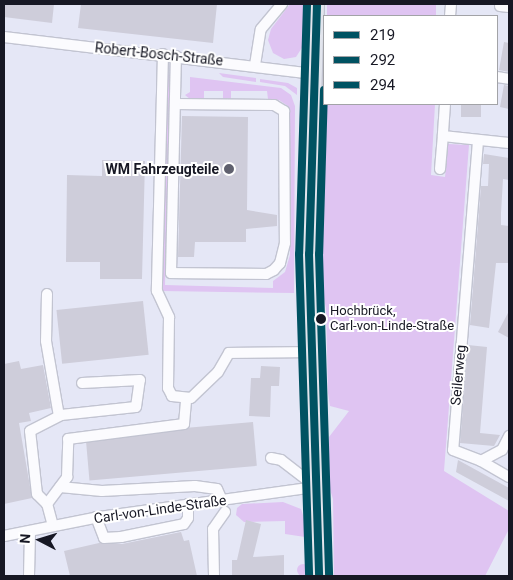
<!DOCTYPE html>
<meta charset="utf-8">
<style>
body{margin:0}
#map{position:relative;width:513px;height:580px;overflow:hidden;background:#e5e7f6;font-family:Roboto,sans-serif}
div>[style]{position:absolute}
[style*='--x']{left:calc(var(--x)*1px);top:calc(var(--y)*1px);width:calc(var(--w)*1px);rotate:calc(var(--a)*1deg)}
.green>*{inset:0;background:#dfc4f2;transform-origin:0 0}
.round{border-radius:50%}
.building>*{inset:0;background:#cecdda;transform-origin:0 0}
.roads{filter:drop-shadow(1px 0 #c2c4d1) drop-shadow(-1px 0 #c2c4d1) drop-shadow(0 1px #c2c4d1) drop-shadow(0 -1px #c2c4d1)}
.minor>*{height:10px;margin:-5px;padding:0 5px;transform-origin:5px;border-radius:5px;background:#fbfbfe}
.major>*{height:14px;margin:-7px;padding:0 7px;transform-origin:7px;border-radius:7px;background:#e2e5ed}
.bus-1>*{height:8px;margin:-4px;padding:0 4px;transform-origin:4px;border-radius:4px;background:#005262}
.bus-2>*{height:8px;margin:-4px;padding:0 4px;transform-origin:4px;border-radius:4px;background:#005262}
.bus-3>*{height:8px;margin:-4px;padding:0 4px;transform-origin:4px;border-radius:4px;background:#005262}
.dots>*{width:14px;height:14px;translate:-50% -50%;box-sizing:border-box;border:2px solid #fff;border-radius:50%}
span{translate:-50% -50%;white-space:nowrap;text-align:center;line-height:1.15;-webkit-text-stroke:4px #fff;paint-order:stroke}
.bus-label{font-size:13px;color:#171824}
.left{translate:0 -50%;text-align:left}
.street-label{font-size:14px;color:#171824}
.poi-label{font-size:14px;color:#171824;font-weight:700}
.right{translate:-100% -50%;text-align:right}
.frame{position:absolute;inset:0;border:5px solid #171824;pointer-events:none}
.legend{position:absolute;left:323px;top:15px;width:175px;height:90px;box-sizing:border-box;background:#fff;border:1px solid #a2a3a7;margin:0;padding:6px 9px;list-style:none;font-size:15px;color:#171824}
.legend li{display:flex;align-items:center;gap:10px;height:25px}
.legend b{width:25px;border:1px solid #a2a3a7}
.north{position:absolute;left:15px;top:515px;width:50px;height:50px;-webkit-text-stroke:4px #fff;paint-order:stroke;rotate:275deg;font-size:14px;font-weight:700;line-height:20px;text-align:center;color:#171824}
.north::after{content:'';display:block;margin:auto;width:18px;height:22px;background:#171824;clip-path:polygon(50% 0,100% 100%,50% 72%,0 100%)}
</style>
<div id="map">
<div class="green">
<i style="clip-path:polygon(290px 4px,309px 4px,305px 43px,296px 57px,284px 59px,273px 53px,268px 40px,271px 29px)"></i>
<i style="left:327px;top:4px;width:109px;height:12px"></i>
<i style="clip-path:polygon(219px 73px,256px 78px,256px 82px,223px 77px)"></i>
<i style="clip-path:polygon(166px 75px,170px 75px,165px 285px,273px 288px,273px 281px,285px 272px,290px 255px,288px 106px,279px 100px,268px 99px,267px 91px,231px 91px,231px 99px,223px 99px,223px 91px,204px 91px,204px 99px,190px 99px,185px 95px,190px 92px,190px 77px,281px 88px,291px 95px,295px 106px,294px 293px,162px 291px)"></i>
<i style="clip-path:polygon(260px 79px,288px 83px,297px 88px,297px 95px,285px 86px,260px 82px)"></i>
<i style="clip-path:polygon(300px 95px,306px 112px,299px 315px)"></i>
<i style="clip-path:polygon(324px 104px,435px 104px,431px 175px,445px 177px,448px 144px,469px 145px,444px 471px,509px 511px,509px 529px,485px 576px,334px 576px,333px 499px,328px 483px,329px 437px,349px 411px,330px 406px,328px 393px,326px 308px,317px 268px)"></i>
<i style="clip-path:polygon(283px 502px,301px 509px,306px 524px,305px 537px,285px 534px,285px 521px,244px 522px,236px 515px,237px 508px,242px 504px)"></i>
<i class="round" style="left:297px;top:564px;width:12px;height:12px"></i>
</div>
<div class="building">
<i style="clip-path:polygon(4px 4px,54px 4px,52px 23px,4px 17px)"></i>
<i style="clip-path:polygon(81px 4px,217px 4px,213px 43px,78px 28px)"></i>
<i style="clip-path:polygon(504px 42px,509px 43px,509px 72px,499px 70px)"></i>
<i style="clip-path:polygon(504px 85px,509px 86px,509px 109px,500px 107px)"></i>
<i style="left:461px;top:104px;width:20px;height:13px"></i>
<i style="clip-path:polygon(182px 116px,248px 117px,247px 210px,277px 215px,277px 226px,246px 229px,246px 242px,195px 242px,194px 257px,178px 257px)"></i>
<i style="clip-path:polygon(484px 154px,509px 158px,509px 180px,503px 179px,501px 213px,501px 225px,509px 226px,509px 263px,496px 263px,489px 328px,470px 325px,481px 186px,488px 186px,489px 164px,483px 164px)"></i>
<i style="clip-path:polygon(102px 160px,145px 161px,142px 279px,100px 279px,100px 262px,66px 262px,67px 175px,102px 176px)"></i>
<i style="left:143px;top:301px;width:54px;height:87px;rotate:84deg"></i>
<i style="clip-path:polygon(509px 311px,509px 338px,498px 332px)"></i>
<i style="clip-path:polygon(468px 345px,487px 347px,480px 433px,500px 435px,494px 446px,460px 443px)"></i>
<i style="clip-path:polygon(19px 361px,21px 369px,43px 365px,51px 408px,29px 413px,31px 421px,19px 423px,32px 498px,4px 504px,4px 364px)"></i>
<i style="clip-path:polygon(261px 366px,280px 367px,279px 386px,271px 386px,270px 417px,249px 416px,251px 378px,260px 378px)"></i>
<i style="left:253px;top:422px;width:44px;height:168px;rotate:85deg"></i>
<i style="clip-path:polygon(458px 460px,509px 488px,509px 501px,456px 472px)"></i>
<i style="clip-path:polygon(246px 520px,261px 524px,253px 557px,284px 555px,284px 576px,232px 576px,232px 560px,237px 560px)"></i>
<i style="clip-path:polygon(181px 532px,184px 541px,189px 540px,197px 576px,70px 576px,64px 551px,99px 543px,122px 544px)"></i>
</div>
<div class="roads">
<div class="minor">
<i style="--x:500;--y:6;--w:9;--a:6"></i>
<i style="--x:450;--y:16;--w:12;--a:-85"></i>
<i style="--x:4;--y:37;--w:312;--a:6.8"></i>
<i style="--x:163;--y:54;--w:237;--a:91.5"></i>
<i style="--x:157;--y:291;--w:29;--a:65"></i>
<i style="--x:169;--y:317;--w:71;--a:90.8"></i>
<i style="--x:168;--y:388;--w:9;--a:63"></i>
<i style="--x:172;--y:396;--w:19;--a:6"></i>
<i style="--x:191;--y:398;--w:37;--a:-44"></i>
<i style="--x:218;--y:372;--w:22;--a:-60"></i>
<i style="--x:229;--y:353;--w:81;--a:-0.7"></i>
<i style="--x:255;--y:65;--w:36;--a:-81"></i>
<i style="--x:261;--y:29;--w:33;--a:-50"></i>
<i style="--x:497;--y:77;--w:12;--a:9"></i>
<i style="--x:175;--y:104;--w:99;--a:0.6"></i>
<i style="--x:274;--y:105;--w:12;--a:31"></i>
<i style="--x:284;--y:111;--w:132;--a:89.6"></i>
<i style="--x:285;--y:243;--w:21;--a:104"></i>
<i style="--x:280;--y:263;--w:9;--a:131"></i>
<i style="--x:274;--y:270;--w:9;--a:153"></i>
<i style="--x:266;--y:274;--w:95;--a:-179.4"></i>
<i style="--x:171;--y:273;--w:217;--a:-88.7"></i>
<i style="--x:445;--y:104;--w:32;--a:94"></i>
<i style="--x:443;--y:136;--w:66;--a:6.1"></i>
<i style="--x:478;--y:141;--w:310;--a:94.6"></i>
<i style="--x:453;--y:450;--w:30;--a:21"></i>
<i style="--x:481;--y:461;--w:24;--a:-28"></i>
<i style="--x:502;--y:450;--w:16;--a:-63"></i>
<i style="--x:440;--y:169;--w:33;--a:-85"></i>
<i style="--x:47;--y:294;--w:47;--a:91.2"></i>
<i style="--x:46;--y:341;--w:76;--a:80.2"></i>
<i style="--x:271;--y:458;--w:10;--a:11"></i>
<i style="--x:281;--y:460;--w:44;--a:37.6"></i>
<i style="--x:481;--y:461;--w:32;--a:30"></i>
<i style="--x:60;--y:487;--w:42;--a:5.4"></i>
<i style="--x:102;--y:491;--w:93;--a:-3.1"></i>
<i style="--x:195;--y:486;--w:22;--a:8"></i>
<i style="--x:217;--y:489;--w:12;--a:66"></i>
<i style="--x:47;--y:504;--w:14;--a:-135"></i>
<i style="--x:37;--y:494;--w:63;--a:-96.3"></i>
<i style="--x:30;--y:431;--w:35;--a:-27"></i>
<i style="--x:61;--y:415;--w:75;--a:-6.1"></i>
<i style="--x:136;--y:407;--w:27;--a:-82"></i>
<i style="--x:140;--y:380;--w:58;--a:177"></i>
<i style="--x:96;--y:517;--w:22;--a:69"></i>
<i style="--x:104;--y:538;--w:17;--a:-3"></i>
<i style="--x:121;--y:537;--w:64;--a:-11.7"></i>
<i style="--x:184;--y:524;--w:7;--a:-56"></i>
<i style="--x:188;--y:518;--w:14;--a:-90"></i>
<i style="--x:53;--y:526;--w:23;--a:-105"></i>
<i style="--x:47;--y:504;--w:34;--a:-53"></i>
<i style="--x:67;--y:477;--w:38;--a:-88"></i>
<i style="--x:68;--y:439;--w:117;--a:-7.4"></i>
<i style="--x:184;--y:424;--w:25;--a:-85"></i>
<i style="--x:4;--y:536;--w:97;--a:-11.3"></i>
<i style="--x:99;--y:517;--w:219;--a:-7.9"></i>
<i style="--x:29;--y:576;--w:45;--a:-88.7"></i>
<i style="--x:214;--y:576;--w:47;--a:-91.2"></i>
<i style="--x:213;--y:529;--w:21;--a:-55"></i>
</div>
<div class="major">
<i style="--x:317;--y:4;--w:250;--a:91.8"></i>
<i style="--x:309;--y:254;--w:322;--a:88.2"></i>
</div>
</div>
<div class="bus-1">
<i style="--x:317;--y:4;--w:250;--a:91.8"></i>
<i style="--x:309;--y:254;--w:322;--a:88.2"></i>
</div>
<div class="bus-2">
<i style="--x:307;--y:4;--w:250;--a:91.8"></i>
<i style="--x:299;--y:254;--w:322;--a:88.2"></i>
</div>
<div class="bus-3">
<i style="--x:324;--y:90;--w:164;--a:91.7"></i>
<i style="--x:319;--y:254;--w:322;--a:88.2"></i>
</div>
<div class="dots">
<i style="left:229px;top:169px;background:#5f606e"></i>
<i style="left:321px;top:319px;background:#171824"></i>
</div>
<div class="bus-label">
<span class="left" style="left:330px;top:319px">Hochbrück,<br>Carl-von-Linde-Straße</span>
</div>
<div class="street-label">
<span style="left:159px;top:54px;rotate:6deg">Robert-Bosch-Straße</span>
<span style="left:458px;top:375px;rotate:-85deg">Seilerweg</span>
<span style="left:160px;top:509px;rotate:-8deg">Carl-von-Linde-Straße</span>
</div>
<div class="poi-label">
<span class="right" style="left:219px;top:169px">WM Fahrzeugteile</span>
</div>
<div class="frame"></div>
<ul class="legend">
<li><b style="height:6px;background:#005262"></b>219</li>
<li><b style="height:6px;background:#005262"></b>292</li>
<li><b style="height:6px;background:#005262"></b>294</li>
</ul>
<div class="north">N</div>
</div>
